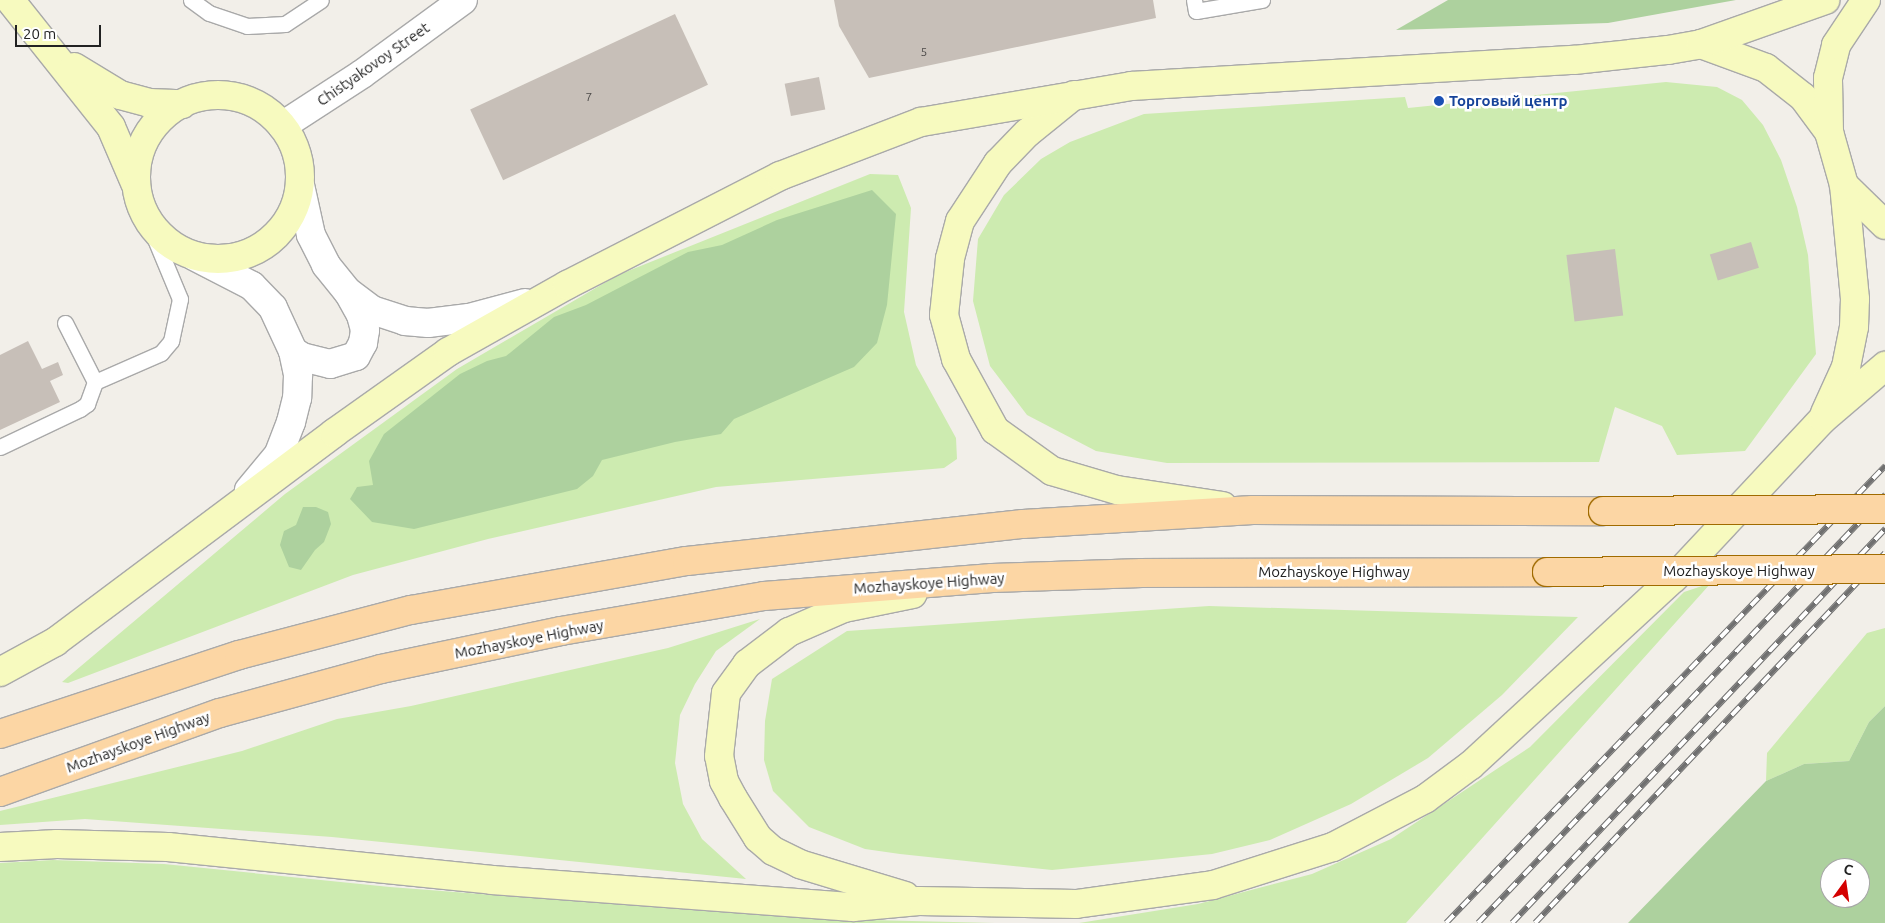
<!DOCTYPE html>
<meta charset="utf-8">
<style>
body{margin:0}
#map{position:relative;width:1885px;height:923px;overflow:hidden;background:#f2efe9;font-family:Ubuntu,sans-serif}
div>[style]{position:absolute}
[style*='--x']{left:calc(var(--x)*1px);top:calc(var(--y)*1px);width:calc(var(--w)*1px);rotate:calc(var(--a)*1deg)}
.grass>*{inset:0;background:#cdebb0}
.forest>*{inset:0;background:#add19e}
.building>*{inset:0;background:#c7bfb8;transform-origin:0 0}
.roads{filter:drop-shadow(1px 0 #a9a9a9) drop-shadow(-1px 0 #a9a9a9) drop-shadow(0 1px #a9a9a9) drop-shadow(0 -1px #a9a9a9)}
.lane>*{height:15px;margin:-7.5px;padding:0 7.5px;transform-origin:7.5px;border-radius:7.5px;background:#fff}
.street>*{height:28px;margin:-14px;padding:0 14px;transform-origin:14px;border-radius:14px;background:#fff}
.secondary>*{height:28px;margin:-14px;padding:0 14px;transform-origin:14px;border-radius:14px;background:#f7fabf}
.secondary>.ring{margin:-14px;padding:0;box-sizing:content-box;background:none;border:28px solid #f7fabf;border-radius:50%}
.primary>*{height:28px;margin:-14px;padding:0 14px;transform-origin:14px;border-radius:14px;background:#fcd6a4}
.rail>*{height:5.5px;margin-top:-2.75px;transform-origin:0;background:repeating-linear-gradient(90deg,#fff 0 11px,#707070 0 22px);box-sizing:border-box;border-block:1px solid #707070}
.bridges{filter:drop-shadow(1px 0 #a06b00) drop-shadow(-1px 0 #a06b00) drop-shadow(0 1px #a06b00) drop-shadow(0 -1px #a06b00)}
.primary-bridge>*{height:28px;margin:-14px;padding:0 14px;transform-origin:14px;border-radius:14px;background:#fcd6a4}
.dots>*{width:14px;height:14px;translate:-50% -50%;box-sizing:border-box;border:2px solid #fff;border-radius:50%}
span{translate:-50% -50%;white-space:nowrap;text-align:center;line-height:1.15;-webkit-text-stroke:5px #fff;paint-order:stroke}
.number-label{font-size:12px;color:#4b4948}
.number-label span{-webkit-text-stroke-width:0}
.street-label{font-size:15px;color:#222}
.transit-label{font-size:15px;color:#164399;font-weight:700}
.left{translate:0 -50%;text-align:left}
.north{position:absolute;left:1820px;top:858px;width:50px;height:50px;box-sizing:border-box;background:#fff;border:1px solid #a7a7a7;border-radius:50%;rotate:14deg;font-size:14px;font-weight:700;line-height:20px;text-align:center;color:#222}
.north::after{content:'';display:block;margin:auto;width:18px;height:22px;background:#d40000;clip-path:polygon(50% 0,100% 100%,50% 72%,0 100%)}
.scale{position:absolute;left:15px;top:25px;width:86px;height:22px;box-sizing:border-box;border:2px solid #222;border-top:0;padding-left:6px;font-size:15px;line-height:18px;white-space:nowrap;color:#222;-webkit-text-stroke:4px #fff;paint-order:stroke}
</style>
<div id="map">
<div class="grass">
<i style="clip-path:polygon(1666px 82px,1717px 87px,1742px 100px,1763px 125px,1781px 160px,1797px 207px,1808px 255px,1816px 354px,1745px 451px,1677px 455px,1662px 426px,1615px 407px,1599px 462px,1167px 463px,1096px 451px,1027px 415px,990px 366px,973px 301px,978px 239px,1004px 195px,1041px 159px,1070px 142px,1144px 114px,1405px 97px,1408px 108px)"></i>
<i style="clip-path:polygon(870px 174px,898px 175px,911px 208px,904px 312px,916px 365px,956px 438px,957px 459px,944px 468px,716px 487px,488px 539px,353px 575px,68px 683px,62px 682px,285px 494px,457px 369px,618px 275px)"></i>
<i style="clip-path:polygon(1711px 583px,1406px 923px,1079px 923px,1198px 904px,1312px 874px,1391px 839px,1530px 747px,1684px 592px)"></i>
<i style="clip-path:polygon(1209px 606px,1578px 617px,1502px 695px,1428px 758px,1351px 804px,1270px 840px,1212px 854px,1052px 870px,900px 854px,865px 849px,809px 827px,773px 791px,764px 760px,765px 721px,772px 679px,847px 631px)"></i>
<i style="clip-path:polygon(760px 619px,716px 651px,695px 684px,680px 715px,675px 763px,683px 804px,702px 839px,746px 879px,332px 837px,85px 819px,0 825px,0 811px,242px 751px,337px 719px,411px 706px,668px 648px)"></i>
<i style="clip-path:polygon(1885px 628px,1885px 706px,1869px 722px,1849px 761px,1804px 764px,1766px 781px,1767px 753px,1867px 633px)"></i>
<i style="clip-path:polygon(53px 860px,164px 864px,390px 887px,705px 911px,829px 919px,995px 923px,0 923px,0 863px)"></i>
</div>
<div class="forest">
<i style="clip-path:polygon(1448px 0,1736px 0,1608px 23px,1396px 30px)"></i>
<i style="clip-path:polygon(872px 190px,896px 214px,887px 305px,877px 343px,854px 367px,734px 419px,721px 434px,675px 442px,602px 460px,593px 476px,577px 489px,414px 529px,372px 522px,350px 499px,357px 487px,373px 485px,369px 461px,384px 434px,460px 374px,487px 361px,506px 356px,554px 317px,586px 305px,688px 252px,722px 245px,777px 220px)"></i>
<i style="clip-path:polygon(303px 507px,316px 507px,328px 512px,331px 524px,324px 542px,315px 550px,301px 570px,289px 567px,280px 545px,284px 531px,296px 525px)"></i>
<i style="clip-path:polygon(evenodd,1885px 706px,1885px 923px,1628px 923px,1766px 781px,1804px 764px,1849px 761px,1869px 722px,1885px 706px,1830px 868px,1860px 868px,1860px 898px,1830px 898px,1830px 868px)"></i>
</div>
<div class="building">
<i style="clip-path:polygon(834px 0,1153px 0,1156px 18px,869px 78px,839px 26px)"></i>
<i style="left:675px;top:14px;width:78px;height:226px;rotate:65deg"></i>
<i style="left:819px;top:77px;width:33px;height:35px;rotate:79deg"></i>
<i style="left:1751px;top:242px;width:27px;height:43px;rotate:73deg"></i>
<i style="left:1615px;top:249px;width:67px;height:49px;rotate:83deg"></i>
<i style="clip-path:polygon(28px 341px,42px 369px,58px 362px,63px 375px,50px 381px,60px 402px,0 430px,0 355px)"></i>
</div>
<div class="roads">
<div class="lane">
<i style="--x:191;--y:0;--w:22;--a:36"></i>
<i style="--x:209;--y:13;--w:40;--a:18.9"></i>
<i style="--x:247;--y:26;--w:38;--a:-3"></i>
<i style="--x:285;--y:24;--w:43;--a:-33.7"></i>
<i style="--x:1194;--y:0;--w:11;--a:80"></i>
<i style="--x:1196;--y:11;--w:67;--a:-9.5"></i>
<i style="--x:65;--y:323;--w:66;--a:63"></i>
<i style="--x:0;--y:447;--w:89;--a:-25.4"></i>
<i style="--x:80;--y:409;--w:9;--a:-36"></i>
<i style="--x:87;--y:404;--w:23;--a:-70"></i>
<i style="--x:95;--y:382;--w:72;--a:-23.7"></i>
<i style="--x:161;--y:353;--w:16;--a:-50"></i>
<i style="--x:171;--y:341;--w:43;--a:-77.9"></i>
<i style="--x:180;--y:299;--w:96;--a:-112.6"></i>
</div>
<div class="street">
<i style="--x:282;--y:126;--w:95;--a:-33"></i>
<i style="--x:362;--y:74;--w:125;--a:-36.2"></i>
<i style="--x:300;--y:185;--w:51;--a:77.6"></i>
<i style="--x:311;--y:235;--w:34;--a:63"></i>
<i style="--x:326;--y:265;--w:35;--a:51"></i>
<i style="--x:348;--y:292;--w:30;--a:37"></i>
<i style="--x:372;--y:310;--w:35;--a:18"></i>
<i style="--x:405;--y:321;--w:23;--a:5"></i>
<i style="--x:428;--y:323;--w:41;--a:-7"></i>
<i style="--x:469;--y:318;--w:58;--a:-15"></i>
<i style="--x:194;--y:256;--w:65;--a:27.3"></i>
<i style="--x:252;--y:286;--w:30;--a:46"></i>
<i style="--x:273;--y:308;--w:47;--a:65.1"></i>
<i style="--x:293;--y:351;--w:25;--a:78"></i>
<i style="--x:298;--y:375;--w:23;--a:92"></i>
<i style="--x:297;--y:398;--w:25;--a:104"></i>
<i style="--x:291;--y:422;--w:34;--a:111"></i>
<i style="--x:279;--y:454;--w:47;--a:129.8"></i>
<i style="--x:293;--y:351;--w:11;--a:34"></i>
<i style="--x:302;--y:357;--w:29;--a:14"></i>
<i style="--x:330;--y:364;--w:27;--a:-17"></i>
<i style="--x:356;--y:356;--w:15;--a:-62"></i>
<i style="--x:363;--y:343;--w:13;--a:-81"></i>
<i style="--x:365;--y:330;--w:16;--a:-105"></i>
<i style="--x:361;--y:315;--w:25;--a:-119"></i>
</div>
<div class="secondary">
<i style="--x:10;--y:0;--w:162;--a:51.5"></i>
<i style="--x:111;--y:127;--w:61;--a:66.8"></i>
<i style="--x:1701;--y:44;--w:69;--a:20.3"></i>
<i style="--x:1766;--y:68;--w:47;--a:38.1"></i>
<i style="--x:1803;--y:97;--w:44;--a:53.4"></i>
<i style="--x:74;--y:67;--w:54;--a:31.3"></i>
<i style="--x:120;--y:95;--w:30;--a:15"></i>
<i style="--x:149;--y:103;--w:33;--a:2"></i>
<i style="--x:1074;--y:95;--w:60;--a:141"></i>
<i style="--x:1027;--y:133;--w:42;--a:134"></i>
<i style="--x:998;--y:163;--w:69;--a:123.2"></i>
<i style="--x:960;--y:221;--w:39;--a:105"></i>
<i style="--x:950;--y:259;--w:56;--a:96.1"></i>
<i style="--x:944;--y:315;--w:46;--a:74.7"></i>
<i style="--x:956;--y:359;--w:81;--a:61.2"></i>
<i style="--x:995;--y:430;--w:70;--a:35.7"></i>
<i style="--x:1052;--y:471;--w:68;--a:16.3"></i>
<i style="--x:1117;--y:490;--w:107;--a:8.6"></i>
<i class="ring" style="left:136px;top:95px;width:136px;height:136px"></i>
<i style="--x:1844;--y:185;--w:57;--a:44.3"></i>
<i style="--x:1825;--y:413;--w:51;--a:-65.5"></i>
<i style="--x:1846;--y:367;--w:41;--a:-78.7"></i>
<i style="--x:1854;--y:327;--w:28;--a:-88"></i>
<i style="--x:1855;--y:299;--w:115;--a:-95.5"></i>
<i style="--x:1844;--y:185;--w:55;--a:-105.8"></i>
<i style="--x:1829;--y:132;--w:54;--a:-91.1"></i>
<i style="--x:1828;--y:78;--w:34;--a:-76"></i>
<i style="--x:1836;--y:45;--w:54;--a:-56.3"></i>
<i style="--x:0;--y:672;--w:63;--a:-28.6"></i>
<i style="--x:55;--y:642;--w:349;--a:-36.8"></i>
<i style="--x:334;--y:433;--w:140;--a:-35.4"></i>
<i style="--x:448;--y:352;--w:137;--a:-29.4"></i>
<i style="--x:567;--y:285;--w:239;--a:-27.1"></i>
<i style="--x:780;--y:176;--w:151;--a:-21"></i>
<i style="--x:921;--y:122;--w:213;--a:-9.7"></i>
<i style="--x:1131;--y:86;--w:444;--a:-3.4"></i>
<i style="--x:1574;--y:60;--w:95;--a:-6.1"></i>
<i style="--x:1668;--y:50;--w:34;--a:-10"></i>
<i style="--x:1701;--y:44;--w:132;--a:-19.5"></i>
<i style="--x:0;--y:847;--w:57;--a:-3"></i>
<i style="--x:57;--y:844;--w:111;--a:1.5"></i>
<i style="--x:168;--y:847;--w:326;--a:5.8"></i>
<i style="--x:492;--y:880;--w:362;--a:4.3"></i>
<i style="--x:853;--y:907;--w:66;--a:-5.2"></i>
<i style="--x:919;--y:901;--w:157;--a:1.1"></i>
<i style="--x:1076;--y:904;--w:138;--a:-7.9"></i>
<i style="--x:1213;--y:885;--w:126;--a:-17.6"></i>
<i style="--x:1333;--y:847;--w:104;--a:-27.6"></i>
<i style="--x:1425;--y:799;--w:57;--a:-36.5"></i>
<i style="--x:1471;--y:765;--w:276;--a:-42.7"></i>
<i style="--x:1674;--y:578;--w:218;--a:-46.9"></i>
<i style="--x:1823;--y:419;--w:82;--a:-40.5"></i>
<i style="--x:905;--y:896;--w:110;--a:-163.1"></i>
<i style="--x:800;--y:864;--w:30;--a:-154"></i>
<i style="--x:773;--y:851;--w:20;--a:-139"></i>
<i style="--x:758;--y:838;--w:47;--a:-122"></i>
<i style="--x:733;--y:798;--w:19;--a:-118"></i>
<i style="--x:724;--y:781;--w:25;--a:-101"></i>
<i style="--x:719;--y:756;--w:63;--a:-83.7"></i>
<i style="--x:726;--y:693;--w:36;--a:-54"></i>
<i style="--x:747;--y:664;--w:53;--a:-37.3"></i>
<i style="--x:789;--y:632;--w:60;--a:-23.6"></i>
<i style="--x:844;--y:608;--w:70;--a:-11.5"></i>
</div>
<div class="primary">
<i style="--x:0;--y:734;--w:252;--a:-18.3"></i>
<i style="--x:239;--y:655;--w:178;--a:-14.7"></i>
<i style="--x:411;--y:610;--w:280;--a:-10.1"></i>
<i style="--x:687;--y:561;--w:338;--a:-6.3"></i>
<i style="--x:1023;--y:524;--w:230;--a:-3.5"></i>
<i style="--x:1253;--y:510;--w:350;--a:0.2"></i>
<i style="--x:0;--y:792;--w:234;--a:-19.8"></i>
<i style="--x:220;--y:713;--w:167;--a:-15.3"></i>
<i style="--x:381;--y:669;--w:184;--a:-11.9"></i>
<i style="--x:561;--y:631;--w:206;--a:-9.8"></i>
<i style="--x:764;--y:596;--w:229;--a:-4.5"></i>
<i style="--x:992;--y:578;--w:150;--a:-1.9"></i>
<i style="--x:1142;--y:573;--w:405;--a:-0.1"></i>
</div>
</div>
<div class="rail">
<i style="--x:1446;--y:923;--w:634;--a:-46.15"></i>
<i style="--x:1478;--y:923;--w:591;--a:-46.44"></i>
<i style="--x:1512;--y:923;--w:543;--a:-46.57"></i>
<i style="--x:1535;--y:923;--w:509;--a:-46.59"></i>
</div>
<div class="bridges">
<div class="primary-bridge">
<i style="--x:1603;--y:511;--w:282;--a:-0.4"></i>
<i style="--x:1547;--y:572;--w:338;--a:-0.5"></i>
</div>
</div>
<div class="dots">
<i style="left:1439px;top:101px;background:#1a4fb4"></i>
</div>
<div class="number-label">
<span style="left:924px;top:52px">5</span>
<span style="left:589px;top:97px">7</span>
</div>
<div class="street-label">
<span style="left:373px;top:64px;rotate:-35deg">Chistyakovoy Street</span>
<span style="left:1739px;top:571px">Mozhayskoye Highway</span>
<span style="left:1334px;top:572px">Mozhayskoye Highway</span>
<span style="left:929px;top:583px;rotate:-4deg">Mozhayskoye Highway</span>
<span style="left:529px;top:639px;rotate:-11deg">Mozhayskoye Highway</span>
<span style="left:138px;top:742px;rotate:-20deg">Mozhayskoye Highway</span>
</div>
<div class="transit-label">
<span class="left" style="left:1449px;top:101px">Торговый центр</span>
</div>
<div class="north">С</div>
<div class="scale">20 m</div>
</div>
